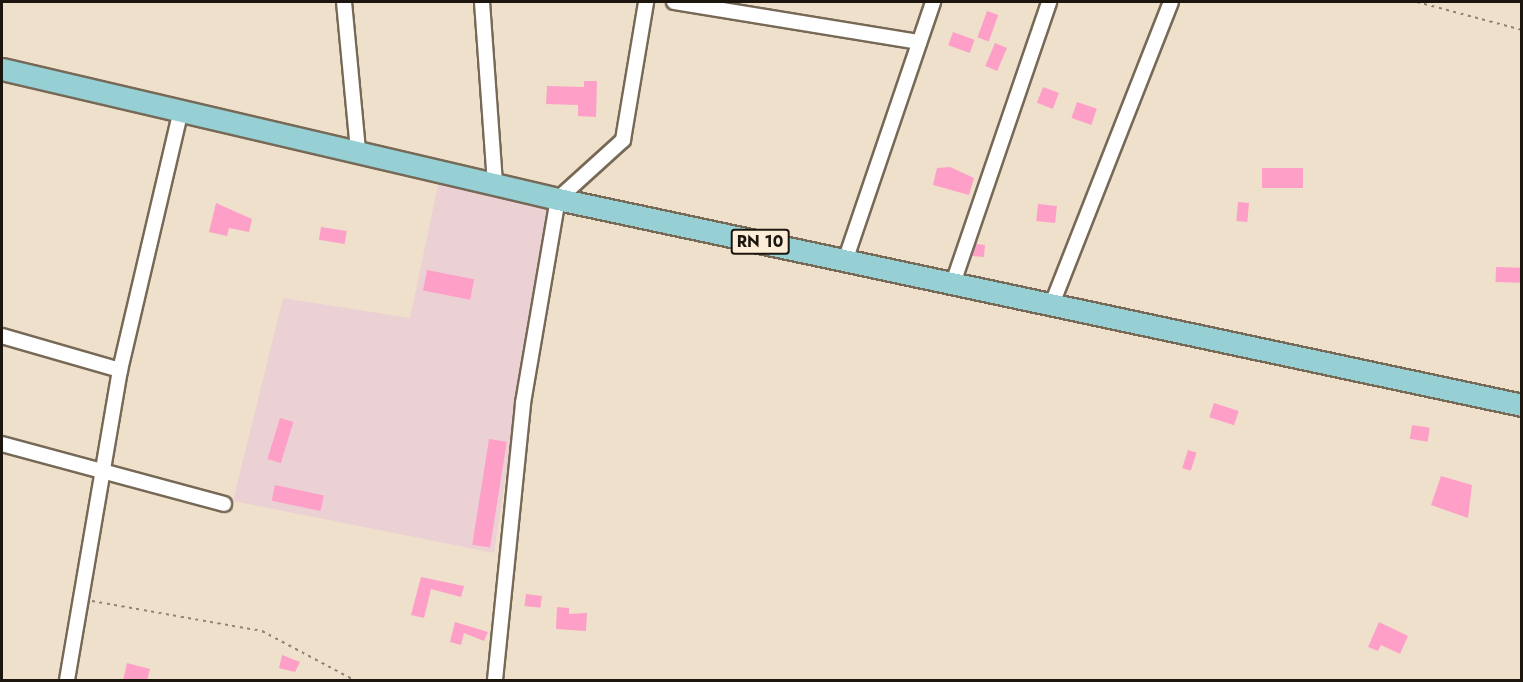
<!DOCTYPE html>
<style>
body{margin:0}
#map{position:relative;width:1523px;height:682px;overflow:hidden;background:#efe0cb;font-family:Jost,sans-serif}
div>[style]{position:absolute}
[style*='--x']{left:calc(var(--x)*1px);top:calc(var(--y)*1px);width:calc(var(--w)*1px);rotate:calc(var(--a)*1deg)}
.education>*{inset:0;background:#ecd1d4}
.building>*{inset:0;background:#fd9fc7;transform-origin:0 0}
.path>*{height:2px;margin-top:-1px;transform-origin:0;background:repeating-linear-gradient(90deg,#8f8475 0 3px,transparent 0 7.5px)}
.roads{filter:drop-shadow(2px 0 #766956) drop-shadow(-2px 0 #766956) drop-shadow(0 2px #766956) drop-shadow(0 -2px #766956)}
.minor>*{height:14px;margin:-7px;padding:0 7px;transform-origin:7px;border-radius:7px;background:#fff}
.primary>*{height:21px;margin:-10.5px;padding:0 10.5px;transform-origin:10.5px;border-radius:10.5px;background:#96d0d5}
span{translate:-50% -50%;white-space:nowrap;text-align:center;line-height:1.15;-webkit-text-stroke:6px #fdedd8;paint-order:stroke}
.shield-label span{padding:2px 4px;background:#fdedd8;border:2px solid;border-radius:4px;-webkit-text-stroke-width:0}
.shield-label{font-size:16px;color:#1c160f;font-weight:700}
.frame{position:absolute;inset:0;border:3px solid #1c160f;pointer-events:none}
</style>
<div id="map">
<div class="education">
<i style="clip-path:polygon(439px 180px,547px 208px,494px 553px,233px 501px,283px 298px,410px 318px)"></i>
</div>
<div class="building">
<i style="left:987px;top:11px;width:12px;height:28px;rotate:20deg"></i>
<i style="left:953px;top:32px;width:23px;height:14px;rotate:20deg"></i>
<i style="left:995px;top:43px;width:13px;height:25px;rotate:23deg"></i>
<i style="clip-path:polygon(584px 81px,597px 81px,596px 117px,578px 116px,578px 105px,546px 104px,547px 86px,584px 87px)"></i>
<i style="left:1043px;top:87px;width:17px;height:17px;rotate:21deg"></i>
<i style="left:1077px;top:102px;width:21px;height:17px;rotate:19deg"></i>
<i style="clip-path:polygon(950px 167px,974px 178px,969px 195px,933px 185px,937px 168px)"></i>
<i style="left:1262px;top:168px;width:41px;height:20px"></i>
<i style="left:1238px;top:202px;width:11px;height:19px;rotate:5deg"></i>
<i style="clip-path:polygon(216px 203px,252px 219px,249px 232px,229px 228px,227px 236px,209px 232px)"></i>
<i style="left:1038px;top:204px;width:19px;height:17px;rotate:6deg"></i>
<i style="left:321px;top:227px;width:26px;height:13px;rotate:9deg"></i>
<i style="clip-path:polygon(976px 244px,985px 245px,984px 257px,972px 256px)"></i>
<i style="left:1496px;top:267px;width:25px;height:15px;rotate:2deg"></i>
<i style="left:427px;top:270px;width:48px;height:21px;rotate:11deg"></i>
<i style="left:1214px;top:403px;width:26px;height:15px;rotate:18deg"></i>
<i style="left:280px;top:418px;width:14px;height:43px;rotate:17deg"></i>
<i style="left:1412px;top:425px;width:18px;height:14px;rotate:9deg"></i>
<i style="left:489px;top:439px;width:18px;height:107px;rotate:9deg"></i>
<i style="left:1188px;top:450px;width:9px;height:19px;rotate:18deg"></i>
<i style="clip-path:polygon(1441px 476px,1472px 485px,1468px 518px,1431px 505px)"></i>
<i style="left:275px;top:485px;width:50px;height:16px;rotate:12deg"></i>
<i style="clip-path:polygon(421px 577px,464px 586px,461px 597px,431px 589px,424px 618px,411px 615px)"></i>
<i style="left:526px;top:594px;width:16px;height:12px;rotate:7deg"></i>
<i style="clip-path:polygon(557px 607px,569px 608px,569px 614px,587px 613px,586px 631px,556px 629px)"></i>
<i style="clip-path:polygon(455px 622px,488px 632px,484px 641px,464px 633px,461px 645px,450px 642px)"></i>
<i style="clip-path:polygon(1379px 622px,1408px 636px,1400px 654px,1381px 645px,1378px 651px,1368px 647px)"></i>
<i style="clip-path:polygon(282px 655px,300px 662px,295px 672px,279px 668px)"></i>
<i style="clip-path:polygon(127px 663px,150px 669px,147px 681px,123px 681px)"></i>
</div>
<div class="path">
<i style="--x:1417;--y:2;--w:109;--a:14.9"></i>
<i style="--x:92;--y:601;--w:173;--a:10"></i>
<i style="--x:262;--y:631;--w:104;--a:28"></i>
</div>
<div class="roads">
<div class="minor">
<i style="--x:344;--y:2;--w:149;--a:84.6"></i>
<i style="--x:482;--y:2;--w:181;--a:85.9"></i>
<i style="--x:674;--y:2;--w:248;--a:9.3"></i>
<i style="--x:845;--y:261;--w:274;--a:-71.2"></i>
<i style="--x:953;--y:283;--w:297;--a:-71.1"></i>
<i style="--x:1052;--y:304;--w:325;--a:-68.5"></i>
<i style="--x:2;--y:336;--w:123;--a:16.1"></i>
<i style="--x:2;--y:444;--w:230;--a:15.1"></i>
<i style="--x:67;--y:680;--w:314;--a:-80.3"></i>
<i style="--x:120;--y:370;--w:267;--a:-76.8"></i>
<i style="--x:495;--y:680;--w:278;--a:-84.2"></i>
<i style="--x:523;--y:403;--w:207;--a:-80.3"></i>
<i style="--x:558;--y:199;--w:88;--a:-42.2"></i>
<i style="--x:623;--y:140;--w:140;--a:-80.5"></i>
</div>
<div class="primary">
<i style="--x:2;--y:69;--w:571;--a:13.16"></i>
<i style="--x:558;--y:199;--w:986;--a:12.06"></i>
</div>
</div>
<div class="shield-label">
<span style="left:760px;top:242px">RN 10</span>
</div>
<div class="frame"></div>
</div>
